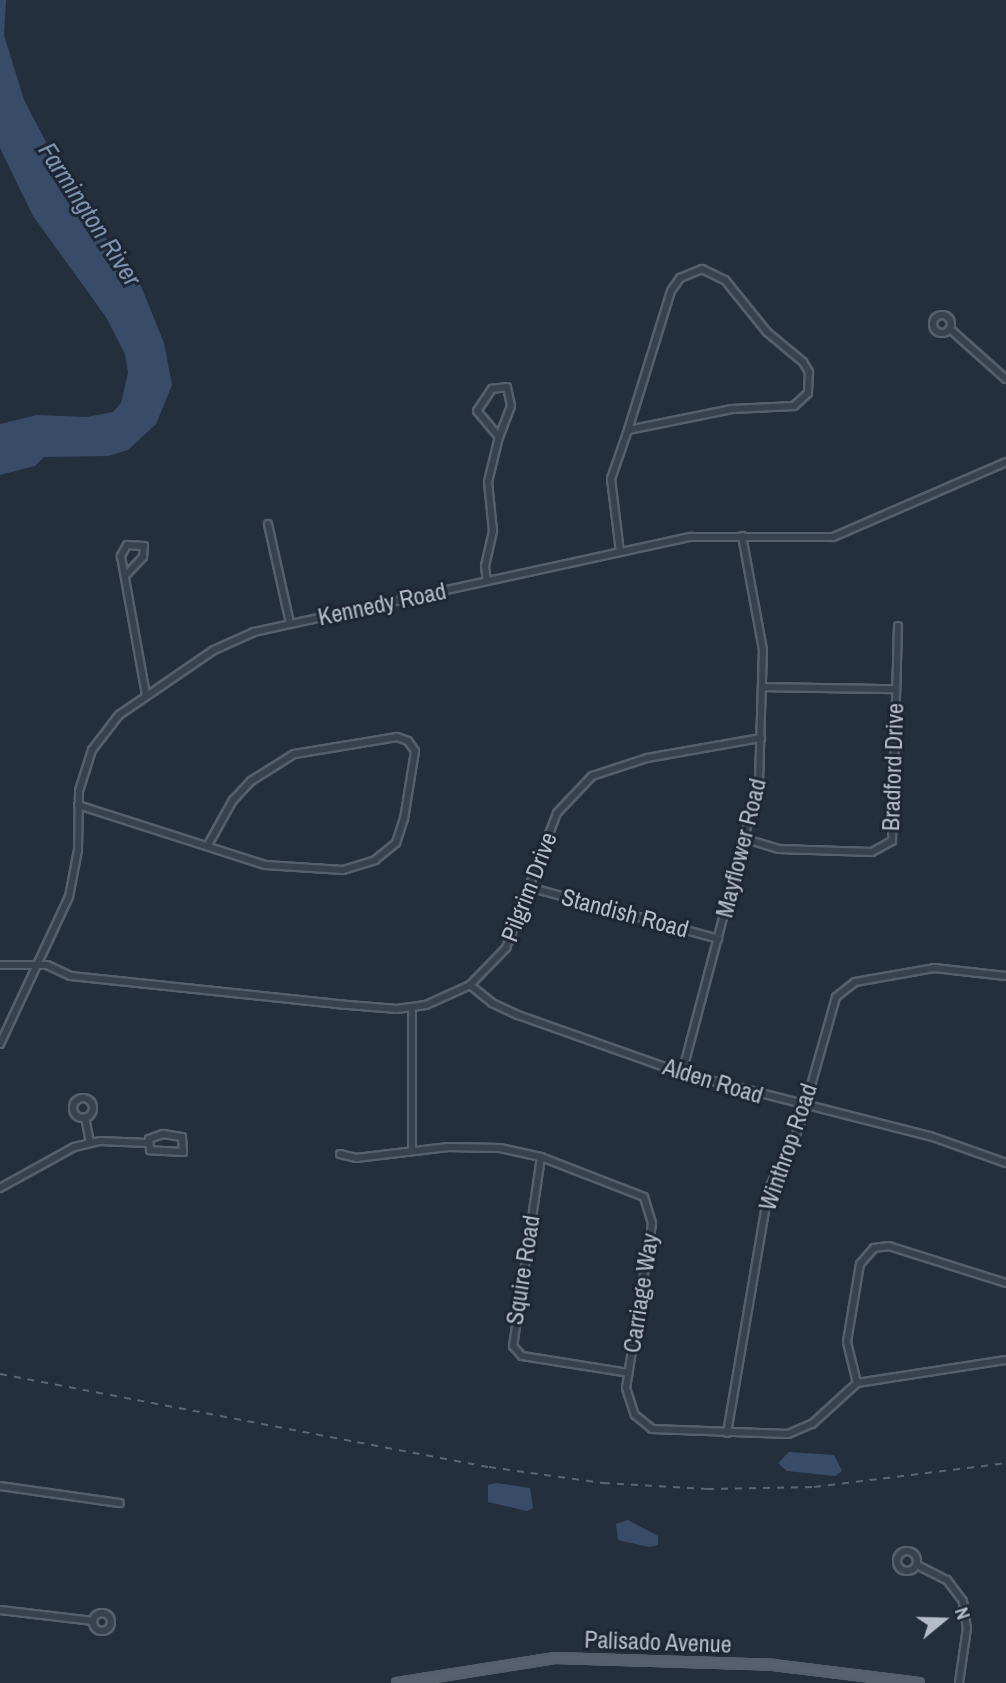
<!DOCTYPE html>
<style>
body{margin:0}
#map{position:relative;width:1006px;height:1683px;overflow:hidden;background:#242f3e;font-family:"Archivo Narrow",sans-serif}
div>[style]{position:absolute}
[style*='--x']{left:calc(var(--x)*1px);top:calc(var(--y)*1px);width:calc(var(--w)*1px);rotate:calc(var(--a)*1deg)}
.water>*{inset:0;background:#394c67}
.roads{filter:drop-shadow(2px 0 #565f6c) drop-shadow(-2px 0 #565f6c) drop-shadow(0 2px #565f6c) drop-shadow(0 -2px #565f6c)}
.minor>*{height:6px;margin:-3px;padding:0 3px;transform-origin:3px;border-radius:3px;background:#38414e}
.minor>.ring{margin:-3px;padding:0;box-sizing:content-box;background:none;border:6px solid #38414e;border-radius:50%}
.major>*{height:8px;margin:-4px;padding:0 4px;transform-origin:4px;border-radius:4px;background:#56606e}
.rail>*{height:2px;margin-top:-1px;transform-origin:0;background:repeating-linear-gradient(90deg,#5a6575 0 7px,transparent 0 14px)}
span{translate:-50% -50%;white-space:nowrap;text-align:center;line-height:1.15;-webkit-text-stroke:6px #1d2633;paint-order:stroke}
.street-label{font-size:24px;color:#b4bcc9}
.water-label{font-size:26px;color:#7c92b1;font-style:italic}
.north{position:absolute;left:908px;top:1585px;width:70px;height:70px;-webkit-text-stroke:5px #1d2633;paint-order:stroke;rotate:71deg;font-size:19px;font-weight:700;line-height:28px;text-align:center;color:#b4bcc9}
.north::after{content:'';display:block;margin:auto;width:24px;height:32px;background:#b4bcc9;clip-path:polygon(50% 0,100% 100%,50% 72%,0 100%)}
</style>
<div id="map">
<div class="water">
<i style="clip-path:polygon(0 0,6px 0,4px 35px,24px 100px,80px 207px,136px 274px,164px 343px,172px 385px,156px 424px,128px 450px,108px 456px,44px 457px,35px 466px,0 475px,0 424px,37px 415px,87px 417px,113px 412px,121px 403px,128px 373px,125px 354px,106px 317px,33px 216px,0 148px)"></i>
<i style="clip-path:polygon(789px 1452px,834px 1455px,842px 1471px,835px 1476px,787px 1471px,778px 1463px)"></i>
<i style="clip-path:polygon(496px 1483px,530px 1488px,533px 1508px,527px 1511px,488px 1502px,488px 1485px)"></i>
<i style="clip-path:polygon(628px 1520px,658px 1536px,658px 1545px,649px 1547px,618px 1540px,616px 1524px)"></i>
</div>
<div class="roads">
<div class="minor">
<i style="--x:702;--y:269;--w:25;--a:26"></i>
<i style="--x:725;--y:280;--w:67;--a:51.1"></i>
<i style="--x:767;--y:332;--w:47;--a:39.8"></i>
<i style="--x:803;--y:362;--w:12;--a:59"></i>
<i style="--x:809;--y:372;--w:21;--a:93"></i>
<i style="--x:808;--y:393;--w:19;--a:137"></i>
<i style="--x:794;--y:406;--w:62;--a:177.2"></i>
<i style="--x:732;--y:409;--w:106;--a:168.6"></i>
<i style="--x:628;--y:430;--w:145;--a:-72.8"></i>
<i style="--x:671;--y:291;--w:16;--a:-55"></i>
<i style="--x:680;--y:278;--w:24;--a:-22"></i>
<i class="ring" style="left:933px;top:315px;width:12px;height:12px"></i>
<i style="--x:950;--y:329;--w:75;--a:41.8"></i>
<i style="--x:507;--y:387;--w:19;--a:78"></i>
<i style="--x:511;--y:406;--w:33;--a:111"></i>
<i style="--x:499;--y:437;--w:34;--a:-130"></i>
<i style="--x:477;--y:411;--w:27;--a:-56"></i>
<i style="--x:492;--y:389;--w:15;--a:-8"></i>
<i style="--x:268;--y:524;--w:101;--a:77.5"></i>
<i style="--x:620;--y:552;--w:74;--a:-97"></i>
<i style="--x:611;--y:479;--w:52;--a:-70.9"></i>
<i style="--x:126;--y:575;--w:25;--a:-47"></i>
<i style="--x:143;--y:557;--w:11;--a:-85"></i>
<i style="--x:144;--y:546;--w:17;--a:-177"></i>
<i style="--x:127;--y:545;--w:13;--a:119"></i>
<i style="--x:121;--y:556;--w:141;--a:79.8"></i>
<i style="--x:487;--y:581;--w:15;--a:-98"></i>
<i style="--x:485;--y:566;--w:36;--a:-77"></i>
<i style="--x:493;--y:531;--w:49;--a:-95.8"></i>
<i style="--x:488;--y:482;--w:46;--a:-76.3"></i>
<i style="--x:762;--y:687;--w:133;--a:0.9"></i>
<i style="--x:78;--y:805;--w:196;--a:17.8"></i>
<i style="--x:265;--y:865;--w:78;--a:3.7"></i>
<i style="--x:343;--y:870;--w:34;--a:-17"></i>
<i style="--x:375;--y:860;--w:27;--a:-39"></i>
<i style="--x:396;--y:843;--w:25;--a:-72"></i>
<i style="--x:404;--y:819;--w:69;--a:-80.8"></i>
<i style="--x:415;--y:751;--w:12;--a:-125"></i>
<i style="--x:408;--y:741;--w:12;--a:-160"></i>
<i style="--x:397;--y:737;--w:104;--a:170.6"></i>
<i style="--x:294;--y:754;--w:51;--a:147.9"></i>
<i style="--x:251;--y:781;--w:26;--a:133"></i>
<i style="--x:233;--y:800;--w:51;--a:119.1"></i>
<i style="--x:746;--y:839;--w:34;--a:17"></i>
<i style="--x:779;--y:849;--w:93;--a:1.8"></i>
<i style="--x:872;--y:852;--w:23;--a:-29"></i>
<i style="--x:892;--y:841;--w:215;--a:-88.4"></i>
<i style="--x:532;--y:888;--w:193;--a:15.3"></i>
<i style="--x:0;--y:965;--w:47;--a:0"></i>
<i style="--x:47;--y:965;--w:26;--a:25"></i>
<i style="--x:71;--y:976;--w:266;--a:6"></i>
<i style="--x:336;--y:1004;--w:61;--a:4.7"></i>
<i style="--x:397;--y:1009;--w:29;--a:-8"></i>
<i style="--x:426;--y:1005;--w:48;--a:-24.4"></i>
<i style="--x:470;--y:985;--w:52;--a:-45.8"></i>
<i style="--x:506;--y:948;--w:144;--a:-69.3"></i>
<i style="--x:557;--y:813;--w:51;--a:-46.6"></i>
<i style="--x:592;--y:776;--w:58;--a:-18.1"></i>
<i style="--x:647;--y:758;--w:116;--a:-10"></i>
<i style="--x:470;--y:985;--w:28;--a:39"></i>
<i style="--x:492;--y:1003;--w:29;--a:25"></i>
<i style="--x:518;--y:1015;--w:174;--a:19.5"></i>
<i style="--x:682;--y:1073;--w:256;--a:14.3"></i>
<i style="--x:930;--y:1136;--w:81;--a:19.6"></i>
<i style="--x:0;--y:1044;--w:162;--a:-64.9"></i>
<i style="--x:69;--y:897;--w:48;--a:-79.2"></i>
<i style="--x:78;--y:850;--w:59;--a:-89"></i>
<i style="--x:79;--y:791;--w:43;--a:-72.4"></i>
<i style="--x:92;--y:750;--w:44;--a:-52.4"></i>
<i style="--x:119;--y:715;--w:115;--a:-34.4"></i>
<i style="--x:214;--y:650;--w:44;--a:-24.2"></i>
<i style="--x:254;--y:632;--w:447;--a:-12.3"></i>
<i style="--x:691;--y:537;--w:142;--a:0"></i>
<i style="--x:833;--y:537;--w:189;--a:-23.4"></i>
<i style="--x:682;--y:1073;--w:301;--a:-75.2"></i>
<i style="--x:759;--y:782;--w:132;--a:-88.3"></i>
<i style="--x:763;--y:650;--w:116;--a:-100.4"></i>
<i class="ring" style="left:73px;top:1098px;width:14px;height:14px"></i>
<i style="--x:85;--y:1117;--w:26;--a:79"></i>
<i style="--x:163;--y:1134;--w:19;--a:9"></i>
<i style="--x:182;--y:1137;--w:15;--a:86"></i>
<i style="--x:183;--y:1152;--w:33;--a:-177"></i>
<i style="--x:150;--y:1150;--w:11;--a:-95"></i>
<i style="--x:149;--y:1139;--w:15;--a:-20"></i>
<i style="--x:412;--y:1150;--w:142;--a:-90"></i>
<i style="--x:340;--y:1154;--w:16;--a:14"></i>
<i style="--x:356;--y:1158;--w:93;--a:-6.8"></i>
<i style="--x:448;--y:1147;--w:52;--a:1.1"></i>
<i style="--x:500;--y:1148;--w:42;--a:12.4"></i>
<i style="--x:541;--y:1157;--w:110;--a:21.2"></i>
<i style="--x:644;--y:1197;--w:28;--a:73"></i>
<i style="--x:652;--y:1224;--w:166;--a:99"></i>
<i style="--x:626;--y:1388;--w:28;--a:72"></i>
<i style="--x:635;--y:1415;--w:22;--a:39"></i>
<i style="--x:652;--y:1429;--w:136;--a:2.1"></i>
<i style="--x:788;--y:1434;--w:26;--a:-23"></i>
<i style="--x:812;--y:1424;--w:61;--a:-42.3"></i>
<i style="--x:541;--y:1157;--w:191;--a:98.4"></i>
<i style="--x:513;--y:1346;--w:13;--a:48"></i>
<i style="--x:522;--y:1356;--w:108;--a:9"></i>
<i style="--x:0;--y:1188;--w:85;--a:-29"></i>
<i style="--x:74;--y:1147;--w:27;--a:-13"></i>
<i style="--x:100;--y:1141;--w:47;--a:2.4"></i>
<i style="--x:1006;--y:1283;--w:123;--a:-162.5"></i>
<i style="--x:889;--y:1246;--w:15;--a:172"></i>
<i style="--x:874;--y:1248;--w:21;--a:131"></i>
<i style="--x:860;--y:1264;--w:79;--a:99.5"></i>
<i style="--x:847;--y:1342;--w:42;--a:76.3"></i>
<i style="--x:857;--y:1383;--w:151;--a:-8.8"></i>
<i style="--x:727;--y:1433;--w:249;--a:-80.3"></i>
<i style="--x:769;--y:1188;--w:67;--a:-63.4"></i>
<i style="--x:799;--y:1128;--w:136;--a:-74.2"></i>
<i style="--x:836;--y:997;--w:24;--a:-38"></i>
<i style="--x:855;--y:982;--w:80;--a:-10"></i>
<i style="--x:934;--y:968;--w:72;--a:6.3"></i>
<i style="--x:0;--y:1486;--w:121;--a:8.1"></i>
<i class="ring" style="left:897px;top:1551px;width:14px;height:14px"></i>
<i style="--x:917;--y:1565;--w:34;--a:27"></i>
<i style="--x:947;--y:1580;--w:26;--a:53"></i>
<i style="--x:963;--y:1601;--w:27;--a:82"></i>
<i style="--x:967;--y:1628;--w:56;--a:98.3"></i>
<i style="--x:0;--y:1610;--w:94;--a:6.7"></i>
<i class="ring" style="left:93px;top:1613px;width:12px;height:12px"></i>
</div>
<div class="major">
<i style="--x:397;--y:1683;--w:160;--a:-9"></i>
<i style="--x:555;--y:1658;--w:218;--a:1.8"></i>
<i style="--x:773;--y:1665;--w:147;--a:7"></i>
</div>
</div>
<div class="rail">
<i style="--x:0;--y:1374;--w:498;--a:10.8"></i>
<i style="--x:489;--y:1467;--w:115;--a:8"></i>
<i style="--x:603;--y:1483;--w:104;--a:3.3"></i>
<i style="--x:707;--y:1489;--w:107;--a:-1.1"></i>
<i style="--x:814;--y:1487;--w:193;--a:-7.1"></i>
</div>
<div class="street-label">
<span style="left:382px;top:604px;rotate:-12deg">Kennedy Road</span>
<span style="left:893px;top:767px;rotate:-88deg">Bradford Drive</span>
<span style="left:741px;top:848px;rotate:-76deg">Mayflower Road</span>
<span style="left:529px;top:887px;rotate:-69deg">Pilgrim Drive</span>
<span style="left:625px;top:913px;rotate:15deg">Standish Road</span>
<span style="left:713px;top:1081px;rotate:17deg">Alden Road</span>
<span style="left:788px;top:1147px;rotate:-71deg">Winthrop Road</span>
<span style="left:523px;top:1270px;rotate:-81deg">Squire Road</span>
<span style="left:641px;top:1293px;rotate:-81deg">Carriage Way</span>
<span style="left:658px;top:1642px;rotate:2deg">Palisado Avenue</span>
</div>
<div class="water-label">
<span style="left:90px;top:214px;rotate:57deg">Farmington River</span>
</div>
<div class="north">N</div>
</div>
